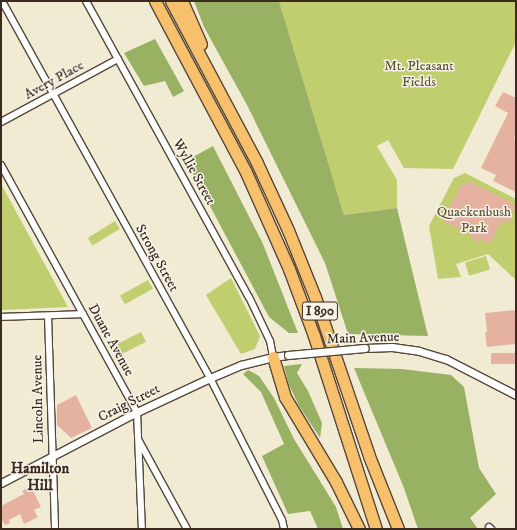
<!DOCTYPE html>
<style>
body{margin:0}
#map{position:relative;width:517px;height:530px;overflow:hidden;background:#f1ebd4;font-family:"IM FELL DW Pica",serif}
div>[style]{position:absolute}
[style*='--x']{left:calc(var(--x)*1px);top:calc(var(--y)*1px);width:calc(var(--w)*1px);rotate:calc(var(--a)*1deg)}
.green>*{inset:0;background:#c0ce6f;transform-origin:0 0}
.forest>*{inset:0;background:#98b162}
.building>*{inset:0;background:#e5b2a2;transform-origin:0 0}
.roads{filter:drop-shadow(1px 0 #564739) drop-shadow(-1px 0 #564739) drop-shadow(0 1px #564739) drop-shadow(0 -1px #564739)}
.minor>*{height:6px;margin:-3px;padding:0 3px;transform-origin:3px;border-radius:3px;background:#fff}
.tertiary>*{height:7px;margin:-3.5px;padding:0 3.5px;transform-origin:3.5px;border-radius:3.5px;background:#fff}
.motorway>*{height:11px;margin:-5.5px;padding:0 5.5px;transform-origin:5.5px;border-radius:5.5px;background:#f7c06c}
.bridges{filter:drop-shadow(1px 0 #564739) drop-shadow(-1px 0 #564739) drop-shadow(0 1px #564739) drop-shadow(0 -1px #564739)}
.tertiary-bridge>*{height:7px;margin:-3.5px;padding:0 3.5px;transform-origin:3.5px;border-radius:3.5px;background:#fff}
span{translate:-50% -50%;white-space:nowrap;text-align:center;line-height:1.15;-webkit-text-stroke:3px #f7f3e8;paint-order:stroke}
.shield-label span{padding:1px 3px;background:#f7f3e8;border:1px solid;border-radius:3px;-webkit-text-stroke-width:0}
.shield-label{font-size:13px;color:#3b2a1e;font-weight:700}
.park-label{font-size:14px;color:#5c5332}
.street-label{font-size:14px;color:#3b2a1e}
.neighbourhood-label{font-size:15px;color:#3b2a1e;font-weight:700}
.frame{position:absolute;inset:0;border:2px solid #3b2a1e;pointer-events:none}
</style>
<div id="map">
<div class="green">
<i style="clip-path:polygon(279px 1px,516px 1px,516px 42px,453px 169px,404px 168px,388px 140px,377px 146px,397px 180px,397px 208px,344px 215px)"></i>
<i style="clip-path:polygon(465px 173px,516px 199px,516px 280px,488px 254px,456px 264px,461px 277px,438px 279px,429px 226px,454px 178px)"></i>
<i style="clip-path:polygon(1px 184px,68px 307px,2px 310px)"></i>
<i style="left:115px;top:221px;width:9px;height:32px;rotate:58deg"></i>
<i style="left:486px;top:256px;width:14px;height:22px;rotate:73deg"></i>
<i style="clip-path:polygon(231px 278px,260px 336px,255px 349px,241px 354px,206px 295px)"></i>
<i style="left:148px;top:280px;width:10px;height:32px;rotate:61deg"></i>
<i style="left:141px;top:332px;width:11px;height:32px;rotate:63deg"></i>
</div>
<div class="forest">
<i style="clip-path:polygon(194px 1px,279px 1px,344px 215px,397px 208px,428px 336px,348px 334px,325px 263px,247px 105px,204px 27px)"></i>
<i style="clip-path:polygon(155px 39px,184px 91px,173px 97px,165px 81px,144px 86px,124px 53px)"></i>
<i style="clip-path:polygon(213px 146px,263px 244px,298px 333px,289px 333px,269px 317px,186px 161px)"></i>
<i style="clip-path:polygon(302px 364px,297px 373px,308px 391px,322px 423px,320px 438px,299px 406px,289px 385px,284px 366px)"></i>
<i style="clip-path:polygon(354px 368px,402px 369px,451px 375px,464px 387px,479px 468px,496px 494px,470px 518px,478px 529px,418px 529px,404px 488px)"></i>
<i style="clip-path:polygon(248px 370px,259px 376px,274px 398px,294px 439px,336px 507px,343px 529px,318px 529px,310px 511px,288px 514px,262px 456px,284px 444px,261px 392px,243px 374px)"></i>
</div>
<div class="building">
<i style="clip-path:polygon(503px 92px,516px 98px,516px 133px,514px 138px,516px 140px,516px 192px,493px 181px,496px 175px,481px 168px,508px 113px,495px 106px)"></i>
<i style="clip-path:polygon(469px 181px,516px 205px,508px 224px,502px 220px,490px 244px,480px 239px,479px 242px,471px 238px,472px 235px,443px 221px,462px 183px,467px 185px)"></i>
<i style="clip-path:polygon(516px 310px,516px 344px,487px 347px,485px 333px,487px 332px,485px 313px)"></i>
<i style="left:516px;top:353px;width:11px;height:25px;rotate:90deg"></i>
<i style="clip-path:polygon(76px 395px,92px 428px,71px 438px,57px 425px,57px 405px)"></i>
<i style="clip-path:polygon(31px 486px,41px 507px,34px 510px,38px 517px,24px 524px,20px 514px,9px 520px,10px 523px,5px 525px,1px 518px,1px 506px,24px 494px,22px 491px)"></i>
</div>
<div class="roads">
<div class="minor">
<i style="--x:2;--y:1;--w:431;--a:61.1"></i>
<i style="--x:210;--y:378;--w:159;--a:63.1"></i>
<i style="--x:282;--y:520;--w:9;--a:77"></i>
<i style="--x:86;--y:1;--w:338;--a:61.2"></i>
<i style="--x:249;--y:297;--w:49;--a:64.5"></i>
<i style="--x:270;--y:341;--w:16;--a:79"></i>
<i style="--x:1;--y:122;--w:133;--a:-28.3"></i>
<i style="--x:1;--y:165;--w:282;--a:61.2"></i>
<i style="--x:137;--y:412;--w:117;--a:87.6"></i>
<i style="--x:48;--y:316;--w:213;--a:88.1"></i>
<i style="--x:1;--y:317;--w:82;--a:-2.1"></i>
<i style="--x:139;--y:441;--w:100;--a:61.4"></i>
<i style="--x:489;--y:527;--w:3;--a:45"></i>
</div>
<div class="tertiary">
<i style="--x:365;--y:348;--w:27;--a:-2"></i>
<i style="--x:392;--y:347;--w:27;--a:8"></i>
<i style="--x:419;--y:351;--w:28;--a:17"></i>
<i style="--x:446;--y:359;--w:79;--a:27.2"></i>
<i style="--x:1;--y:483;--w:153;--a:-27.6"></i>
<i style="--x:137;--y:412;--w:81;--a:-25"></i>
<i style="--x:210;--y:378;--w:34;--a:-23"></i>
<i style="--x:241;--y:365;--w:33;--a:-14"></i>
<i style="--x:273;--y:357;--w:15;--a:-8"></i>
</div>
<div class="motorway">
<i style="--x:155;--y:1;--w:191;--a:62"></i>
<i style="--x:245;--y:170;--w:108;--a:66"></i>
<i style="--x:289;--y:269;--w:72;--a:69.5"></i>
<i style="--x:314;--y:336;--w:203;--a:72.2"></i>
<i style="--x:171;--y:1;--w:183;--a:62"></i>
<i style="--x:257;--y:163;--w:74;--a:65.2"></i>
<i style="--x:288;--y:230;--w:72;--a:68.1"></i>
<i style="--x:315;--y:297;--w:168;--a:71.2"></i>
<i style="--x:369;--y:456;--w:79;--a:68.3"></i>
<i style="--x:182;--y:1;--w:47;--a:66.2"></i>
<i style="--x:273;--y:357;--w:42;--a:73.3"></i>
<i style="--x:285;--y:397;--w:99;--a:59"></i>
<i style="--x:336;--y:482;--w:52;--a:63.9"></i>
</div>
</div>
<div class="bridges">
<div class="tertiary-bridge">
<i style="--x:288;--y:355;--w:77;--a:-5.2"></i>
</div>
</div>
<div class="shield-label">
<span style="left:320px;top:311px">I 890</span>
</div>
<div class="park-label">
<span style="left:419px;top:74px">Mt. Pleasant<br>Fields</span>
<span style="left:474px;top:220px">Quackenbush<br>Park</span>
</div>
<div class="street-label">
<span style="left:54px;top:80px;rotate:-29deg">Avery Place</span>
<span style="left:194px;top:172px;rotate:61deg">Wyllie Street</span>
<span style="left:157px;top:258px;rotate:61deg">Strong Street</span>
<span style="left:363px;top:338px;rotate:-2deg">Main Avenue</span>
<span style="left:111px;top:340px;rotate:61deg">Duane Avenue</span>
<span style="left:38px;top:399px;rotate:-91deg">Lincoln Avenue</span>
<span style="left:129px;top:403px;rotate:-27deg">Craig Street</span>
</div>
<div class="neighbourhood-label">
<span style="left:40px;top:477px">Hamilton<br>Hill</span>
</div>
<div class="frame"></div>
</div>
